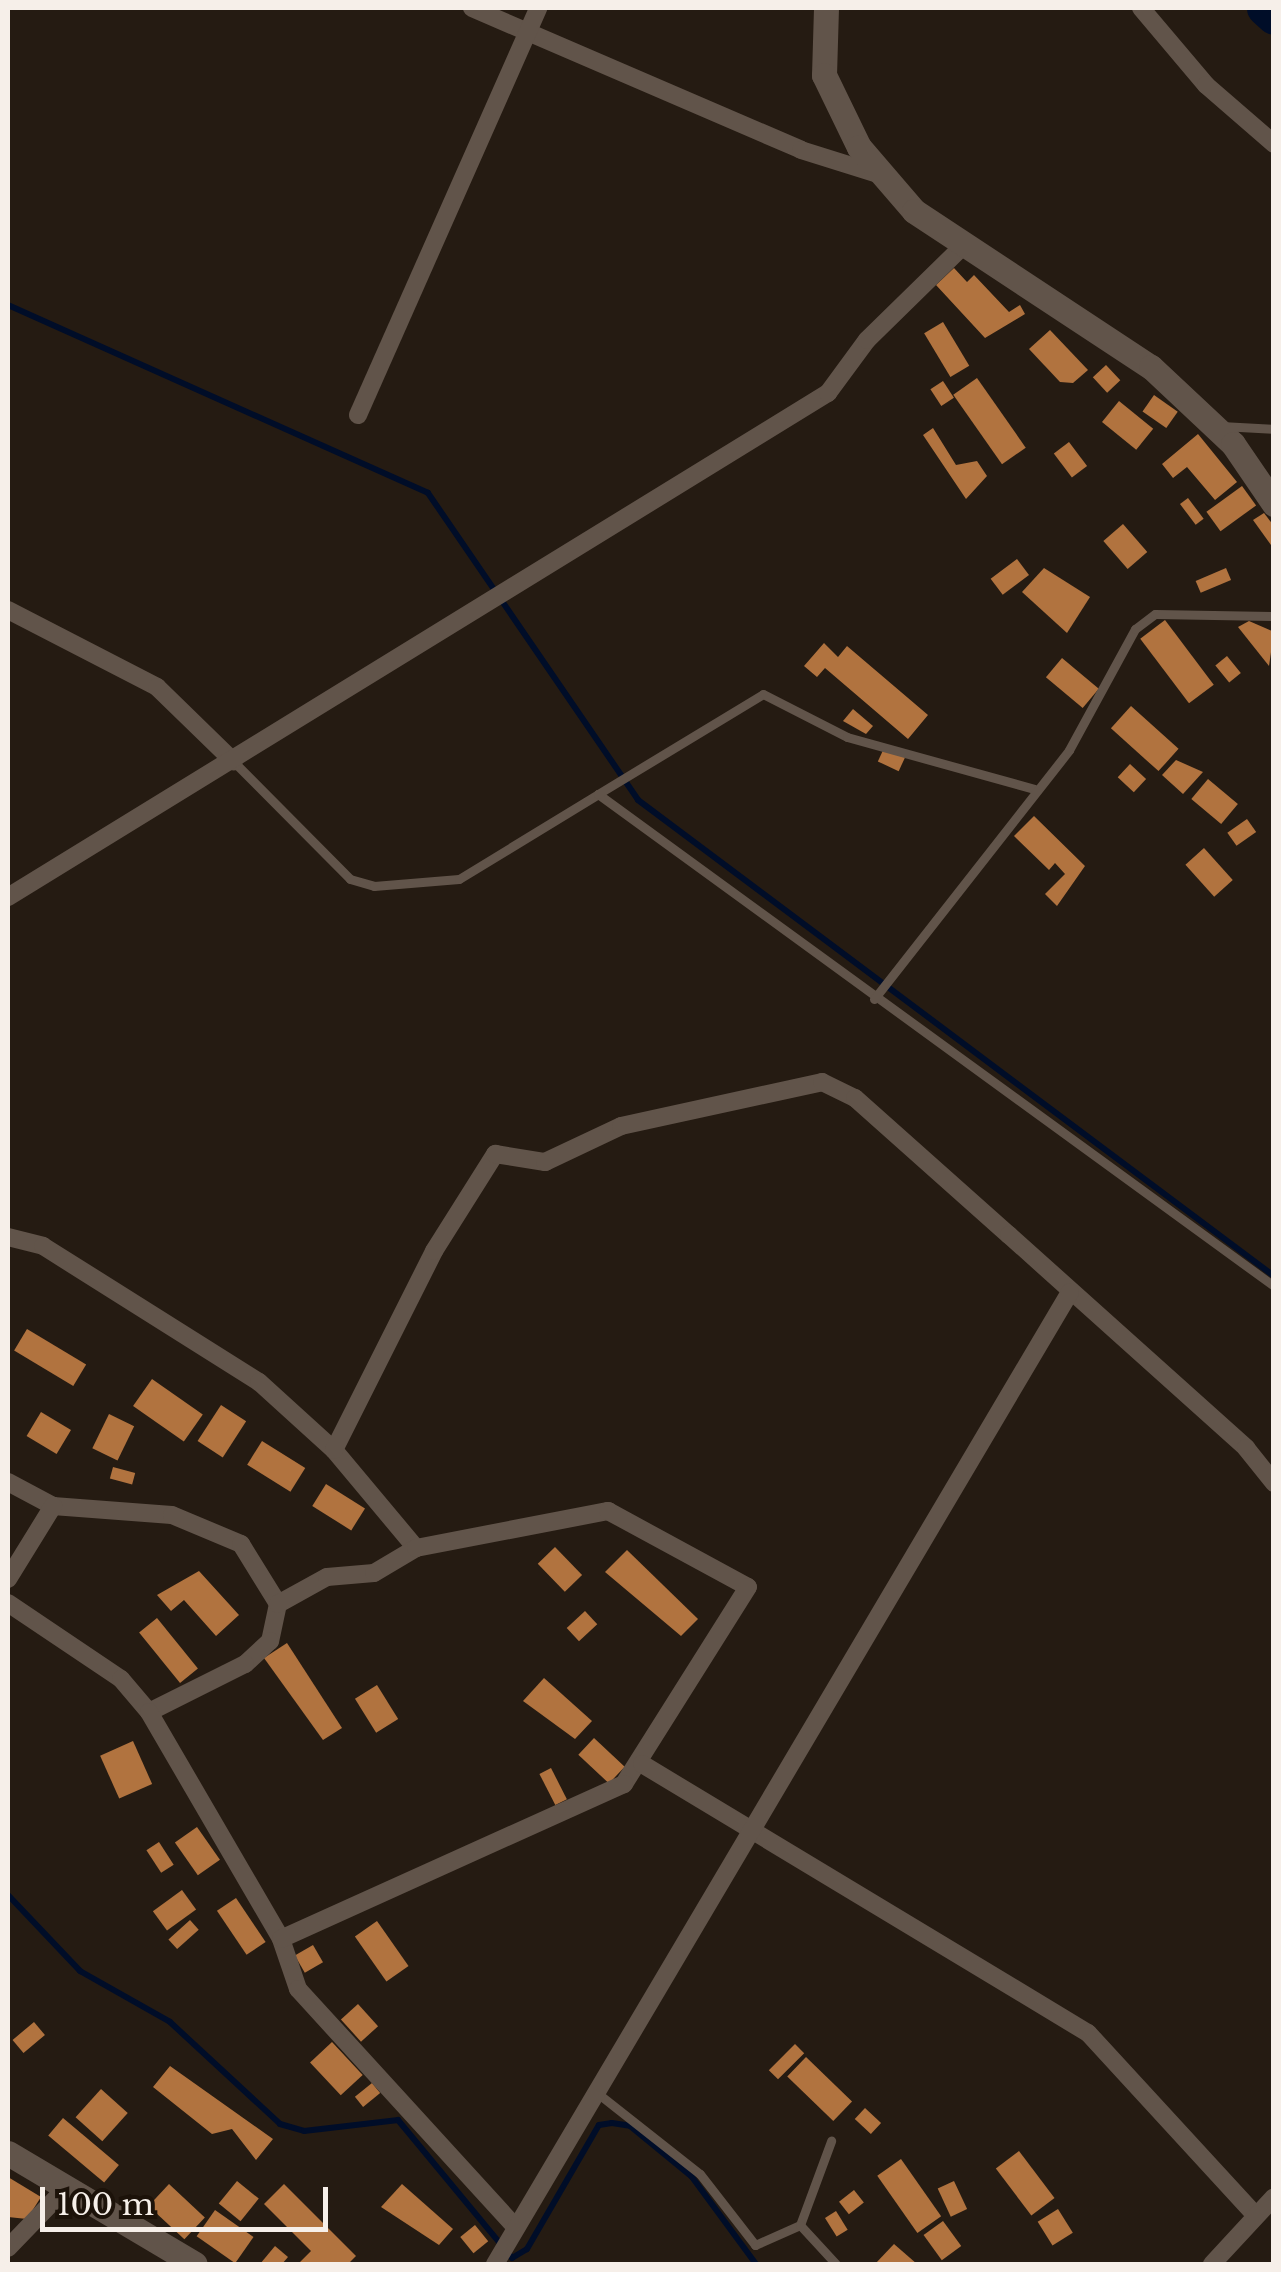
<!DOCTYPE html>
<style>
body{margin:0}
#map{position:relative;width:1281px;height:2272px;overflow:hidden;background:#251b12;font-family:"Libre Baskerville",serif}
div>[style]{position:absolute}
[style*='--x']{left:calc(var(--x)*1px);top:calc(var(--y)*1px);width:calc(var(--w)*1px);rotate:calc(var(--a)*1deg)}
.stream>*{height:6px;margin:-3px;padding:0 3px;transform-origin:3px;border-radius:3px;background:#000d28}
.river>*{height:35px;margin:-17.5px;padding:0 17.5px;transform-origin:17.5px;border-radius:17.5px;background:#000d28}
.building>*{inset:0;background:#b1733f;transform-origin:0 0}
.lane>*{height:9px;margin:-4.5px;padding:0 4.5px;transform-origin:4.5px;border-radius:4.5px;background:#61544a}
.street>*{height:18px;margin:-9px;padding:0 9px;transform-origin:9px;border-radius:9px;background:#61544a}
.secondary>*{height:25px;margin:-12.5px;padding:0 12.5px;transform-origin:12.5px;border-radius:12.5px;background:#61544a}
span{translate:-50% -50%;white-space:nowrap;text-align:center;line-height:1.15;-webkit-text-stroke:8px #1c1209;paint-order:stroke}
.frame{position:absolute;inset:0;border:10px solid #f6efe9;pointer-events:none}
.scale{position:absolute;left:40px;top:2187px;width:288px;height:45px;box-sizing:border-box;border:5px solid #f6efe9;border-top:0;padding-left:12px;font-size:30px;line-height:35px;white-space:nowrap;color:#f6efe9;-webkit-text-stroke:8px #1c1209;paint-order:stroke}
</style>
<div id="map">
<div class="stream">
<i style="--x:8;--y:305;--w:460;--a:24.1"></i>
<i style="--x:428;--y:493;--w:372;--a:55.6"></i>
<i style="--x:638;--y:800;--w:794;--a:36.81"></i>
<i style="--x:8;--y:1895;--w:105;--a:46.5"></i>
<i style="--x:80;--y:1971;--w:103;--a:29.5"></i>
<i style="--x:170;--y:2022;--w:150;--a:42.8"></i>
<i style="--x:280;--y:2124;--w:25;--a:16"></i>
<i style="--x:304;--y:2131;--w:95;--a:-6.7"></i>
<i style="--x:398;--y:2120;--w:179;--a:50.4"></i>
<i style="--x:512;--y:2258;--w:17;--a:-31"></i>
<i style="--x:527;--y:2249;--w:143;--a:-59.9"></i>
<i style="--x:599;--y:2125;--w:13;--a:-9"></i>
<i style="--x:612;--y:2123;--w:18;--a:9"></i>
<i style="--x:630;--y:2126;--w:80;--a:39.4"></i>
<i style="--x:692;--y:2177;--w:108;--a:53.7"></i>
</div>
<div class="river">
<i style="--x:1264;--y:8;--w:13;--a:42"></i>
</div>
<div class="building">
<i style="clip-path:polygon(954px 268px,967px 282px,974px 275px,1009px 312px,1020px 305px,1025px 314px,985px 338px,936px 285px)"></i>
<i style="left:943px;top:322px;width:51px;height:22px;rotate:59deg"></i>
<i style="clip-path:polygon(1050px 330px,1088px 370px,1073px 383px,1060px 382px,1029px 349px)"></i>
<i style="left:1106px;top:365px;width:21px;height:18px;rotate:47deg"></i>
<i style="left:977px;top:378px;width:85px;height:29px;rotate:55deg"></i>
<i style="left:943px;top:381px;width:20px;height:15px;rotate:57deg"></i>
<i style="left:1154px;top:395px;width:29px;height:20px;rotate:35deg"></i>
<i style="left:1119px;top:401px;width:44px;height:27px;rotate:39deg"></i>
<i style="clip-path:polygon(933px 428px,956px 465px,977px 461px,987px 476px,966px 499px,923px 435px)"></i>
<i style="clip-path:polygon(1198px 434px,1237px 482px,1215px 500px,1187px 467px,1173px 478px,1162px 464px)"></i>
<i style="left:1069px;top:442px;width:30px;height:19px;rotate:53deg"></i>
<i style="left:1242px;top:486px;width:24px;height:44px;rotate:54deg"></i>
<i style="left:1188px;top:498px;width:26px;height:10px;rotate:53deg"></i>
<i style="clip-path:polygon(1264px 513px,1274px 526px,1271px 545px,1253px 520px)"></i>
<i style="left:1123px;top:524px;width:37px;height:26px;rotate:49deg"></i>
<i style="left:1017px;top:559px;width:20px;height:33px;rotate:53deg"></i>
<i style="clip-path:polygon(1044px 568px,1090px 597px,1067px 633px,1022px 592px)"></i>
<i style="left:1226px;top:568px;width:13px;height:33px;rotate:67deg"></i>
<i style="left:1165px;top:620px;width:81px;height:31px;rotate:53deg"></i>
<i style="clip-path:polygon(1249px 621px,1274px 632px,1269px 666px,1238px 627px)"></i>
<i style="clip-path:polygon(824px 643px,838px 657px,847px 646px,928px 715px,908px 739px,825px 668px,817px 677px,804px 666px)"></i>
<i style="left:1227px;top:656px;width:22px;height:15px;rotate:51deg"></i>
<i style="left:1062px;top:658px;width:48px;height:25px;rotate:40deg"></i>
<i style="left:1131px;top:706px;width:64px;height:30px;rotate:42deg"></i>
<i style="clip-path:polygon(853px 709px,873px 726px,866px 734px,843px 721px)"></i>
<i style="left:885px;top:746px;width:23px;height:17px;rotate:25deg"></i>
<i style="clip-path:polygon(1176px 760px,1203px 772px,1183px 794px,1162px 775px)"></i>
<i style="left:1130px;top:764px;width:22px;height:18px;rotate:43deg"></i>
<i style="left:1208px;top:779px;width:39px;height:26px;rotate:40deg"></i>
<i style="clip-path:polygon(1034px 816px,1085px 866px,1057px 906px,1045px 894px,1065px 874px,1055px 863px,1049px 870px,1014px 836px)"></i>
<i style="left:1247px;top:819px;width:16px;height:24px;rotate:55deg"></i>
<i style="left:1204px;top:848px;width:43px;height:25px;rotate:48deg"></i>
<i style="left:27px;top:1329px;width:69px;height:25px;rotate:31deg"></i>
<i style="left:152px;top:1379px;width:62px;height:33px;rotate:35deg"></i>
<i style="left:221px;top:1405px;width:30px;height:43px;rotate:33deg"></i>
<i style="left:41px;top:1412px;width:35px;height:28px;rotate:31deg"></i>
<i style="left:109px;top:1414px;width:28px;height:38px;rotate:26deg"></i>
<i style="left:262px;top:1441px;width:51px;height:28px;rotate:32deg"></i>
<i style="left:113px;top:1467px;width:23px;height:12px;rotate:15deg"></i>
<i style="left:326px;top:1484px;width:46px;height:26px;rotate:32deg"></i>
<i style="left:555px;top:1547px;width:39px;height:24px;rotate:46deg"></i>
<i style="clip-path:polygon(627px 1550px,698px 1619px,681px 1636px,605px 1572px)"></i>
<i style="clip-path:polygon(199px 1571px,239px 1615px,216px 1636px,184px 1600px,171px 1611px,157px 1595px)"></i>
<i style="left:585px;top:1611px;width:18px;height:25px;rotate:47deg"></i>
<i style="left:157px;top:1618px;width:65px;height:23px;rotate:51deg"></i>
<i style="clip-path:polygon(287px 1643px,342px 1728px,323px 1740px,264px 1658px)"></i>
<i style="clip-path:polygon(544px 1678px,592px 1721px,575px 1739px,523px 1701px)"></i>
<i style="left:377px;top:1685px;width:40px;height:26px;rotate:58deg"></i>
<i style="left:594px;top:1738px;width:42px;height:23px;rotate:43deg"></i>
<i style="left:133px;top:1741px;width:47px;height:36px;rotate:66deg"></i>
<i style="left:551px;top:1768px;width:35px;height:13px;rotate:63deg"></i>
<i style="left:197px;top:1827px;width:40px;height:27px;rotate:55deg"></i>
<i style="left:159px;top:1842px;width:27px;height:15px;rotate:57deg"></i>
<i style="left:182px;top:1890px;width:24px;height:36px;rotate:54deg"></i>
<i style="left:236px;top:1898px;width:53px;height:23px;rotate:56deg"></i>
<i style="left:190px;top:1920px;width:13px;height:29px;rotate:48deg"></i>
<i style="left:377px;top:1921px;width:55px;height:27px;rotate:55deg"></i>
<i style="left:313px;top:1945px;width:20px;height:21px;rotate:60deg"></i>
<i style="left:358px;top:2004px;width:30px;height:23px;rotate:48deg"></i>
<i style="left:34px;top:2022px;width:17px;height:28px;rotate:50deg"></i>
<i style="left:332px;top:2042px;width:45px;height:30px;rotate:47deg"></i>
<i style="left:795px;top:2044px;width:13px;height:37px;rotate:45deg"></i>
<i style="left:806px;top:2057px;width:64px;height:27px;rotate:44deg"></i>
<i style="clip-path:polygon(170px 2066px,273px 2139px,256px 2160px,232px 2129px,212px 2134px,153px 2087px)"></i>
<i style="left:372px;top:2083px;width:13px;height:22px;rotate:51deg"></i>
<i style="left:101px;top:2089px;width:36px;height:38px;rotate:42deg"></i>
<i style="left:865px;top:2108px;width:22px;height:15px;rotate:43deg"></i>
<i style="left:63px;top:2118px;width:73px;height:23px;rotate:40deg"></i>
<i style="left:1019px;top:2151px;width:59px;height:29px;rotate:53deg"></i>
<i style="left:901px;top:2159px;width:70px;height:29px;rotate:55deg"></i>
<i style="clip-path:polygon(8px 2177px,41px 2197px,27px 2219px,8px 2217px)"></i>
<i style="left:237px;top:2181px;width:28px;height:29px;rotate:39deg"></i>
<i style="left:954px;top:2181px;width:31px;height:18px;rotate:65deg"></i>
<i style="left:169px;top:2184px;width:49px;height:30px;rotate:43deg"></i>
<i style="clip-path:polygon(284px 2184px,356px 2256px,348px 2264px,298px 2264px,311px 2251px,264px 2204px)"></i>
<i style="clip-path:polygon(402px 2184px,453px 2229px,439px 2245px,381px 2207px)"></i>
<i style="left:854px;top:2190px;width:16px;height:19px;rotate:52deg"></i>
<i style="left:1058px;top:2209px;width:28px;height:24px;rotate:58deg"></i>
<i style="left:215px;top:2210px;width:47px;height:32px;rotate:35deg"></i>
<i style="left:836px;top:2211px;width:22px;height:13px;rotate:58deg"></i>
<i style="left:943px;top:2221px;width:31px;height:24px;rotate:54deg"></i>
<i style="left:475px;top:2225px;width:21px;height:19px;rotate:51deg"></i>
<i style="clip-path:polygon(894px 2244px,917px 2264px,875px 2264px)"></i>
<i style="clip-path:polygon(275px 2246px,288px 2257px,282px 2264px,260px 2264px)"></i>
</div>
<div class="lane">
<i style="--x:1221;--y:426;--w:53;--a:3.2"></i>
<i style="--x:234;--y:762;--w:165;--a:45.2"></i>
<i style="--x:350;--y:879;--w:25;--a:16"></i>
<i style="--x:374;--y:886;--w:85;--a:-4.7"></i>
<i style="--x:459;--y:879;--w:163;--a:-31.4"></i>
<i style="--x:598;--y:794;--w:836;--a:36.05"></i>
<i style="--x:598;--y:794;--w:193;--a:-31.2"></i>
<i style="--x:763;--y:694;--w:94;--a:27.1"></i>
<i style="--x:847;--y:737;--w:194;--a:15.5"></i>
<i style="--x:874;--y:999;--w:316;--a:-51.9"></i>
<i style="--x:1069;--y:750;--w:138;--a:-61.4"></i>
<i style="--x:1135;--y:629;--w:25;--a:-37"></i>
<i style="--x:1155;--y:614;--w:119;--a:1"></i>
<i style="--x:596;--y:2092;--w:132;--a:38.3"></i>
<i style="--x:700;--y:2174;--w:90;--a:52.2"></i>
<i style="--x:755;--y:2245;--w:49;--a:-24"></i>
<i style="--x:800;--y:2225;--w:90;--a:-69.7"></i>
<i style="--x:800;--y:2225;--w:53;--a:47.3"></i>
</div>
<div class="street">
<i style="--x:472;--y:8;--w:358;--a:23.3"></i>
<i style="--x:801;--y:150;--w:87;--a:17.4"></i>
<i style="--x:1141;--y:8;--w:101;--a:49.8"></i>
<i style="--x:1206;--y:85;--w:90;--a:40.9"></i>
<i style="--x:358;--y:415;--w:445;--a:-66.1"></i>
<i style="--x:8;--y:610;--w:168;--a:27.3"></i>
<i style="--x:157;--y:687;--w:107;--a:44.2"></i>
<i style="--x:8;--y:897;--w:963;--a:-31.58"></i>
<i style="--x:828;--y:393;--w:66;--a:-53.7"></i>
<i style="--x:867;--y:340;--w:137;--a:-44.4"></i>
<i style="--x:8;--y:1237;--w:36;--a:14"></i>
<i style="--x:43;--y:1246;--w:255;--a:32.2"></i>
<i style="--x:259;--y:1382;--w:101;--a:42.2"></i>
<i style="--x:334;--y:1450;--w:128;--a:50.1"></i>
<i style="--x:334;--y:1450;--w:223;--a:-63.3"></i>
<i style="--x:434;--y:1251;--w:115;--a:-57.8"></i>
<i style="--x:495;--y:1154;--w:51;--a:9.1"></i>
<i style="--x:545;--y:1162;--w:84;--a:-25.3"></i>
<i style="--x:621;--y:1126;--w:206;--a:-12.3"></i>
<i style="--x:822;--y:1082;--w:37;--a:26"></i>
<i style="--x:855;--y:1098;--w:206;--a:41.7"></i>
<i style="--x:1009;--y:1235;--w:319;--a:41.9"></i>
<i style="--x:1246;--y:1448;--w:45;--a:51.3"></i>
<i style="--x:8;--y:1482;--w:51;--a:28.1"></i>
<i style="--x:53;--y:1506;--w:119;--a:4.3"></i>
<i style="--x:172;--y:1515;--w:75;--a:22.8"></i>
<i style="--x:241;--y:1544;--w:70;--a:58.3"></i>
<i style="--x:278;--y:1604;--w:38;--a:102"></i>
<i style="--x:270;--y:1641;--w:34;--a:137"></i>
<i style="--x:245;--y:1664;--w:107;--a:153.4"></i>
<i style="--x:8;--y:1579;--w:86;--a:-58.3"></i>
<i style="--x:8;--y:1603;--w:136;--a:33.9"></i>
<i style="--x:121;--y:1679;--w:43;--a:49.7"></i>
<i style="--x:149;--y:1712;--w:263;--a:59.8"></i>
<i style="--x:281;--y:1939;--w:53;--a:71.2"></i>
<i style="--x:298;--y:1989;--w:323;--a:47.6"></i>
<i style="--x:278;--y:1604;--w:56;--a:-28.9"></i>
<i style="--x:327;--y:1577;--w:47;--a:-4.9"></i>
<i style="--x:374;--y:1573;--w:49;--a:-30.8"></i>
<i style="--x:416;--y:1548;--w:196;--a:-10.9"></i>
<i style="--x:608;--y:1511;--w:159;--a:28.5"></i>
<i style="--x:748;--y:1587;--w:233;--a:122.2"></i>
<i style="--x:624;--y:1784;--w:376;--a:155.7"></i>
<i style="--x:642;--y:1764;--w:521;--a:31.1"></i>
<i style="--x:1088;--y:2033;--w:248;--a:47.4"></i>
<i style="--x:8;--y:2248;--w:82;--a:-46"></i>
<i style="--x:495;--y:2264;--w:1129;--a:-59.39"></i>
<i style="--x:1212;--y:2264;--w:91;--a:-47.2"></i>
</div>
<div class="secondary">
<i style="--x:826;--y:8;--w:67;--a:91.7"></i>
<i style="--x:824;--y:75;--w:80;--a:64.1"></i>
<i style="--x:859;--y:147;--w:84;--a:49.3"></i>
<i style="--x:914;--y:211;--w:284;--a:33.4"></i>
<i style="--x:1151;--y:367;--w:112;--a:43.2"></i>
<i style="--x:1233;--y:444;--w:73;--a:55.7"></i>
<i style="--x:8;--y:2153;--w:217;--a:30.7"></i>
</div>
<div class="frame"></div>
<div class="scale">100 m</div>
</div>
